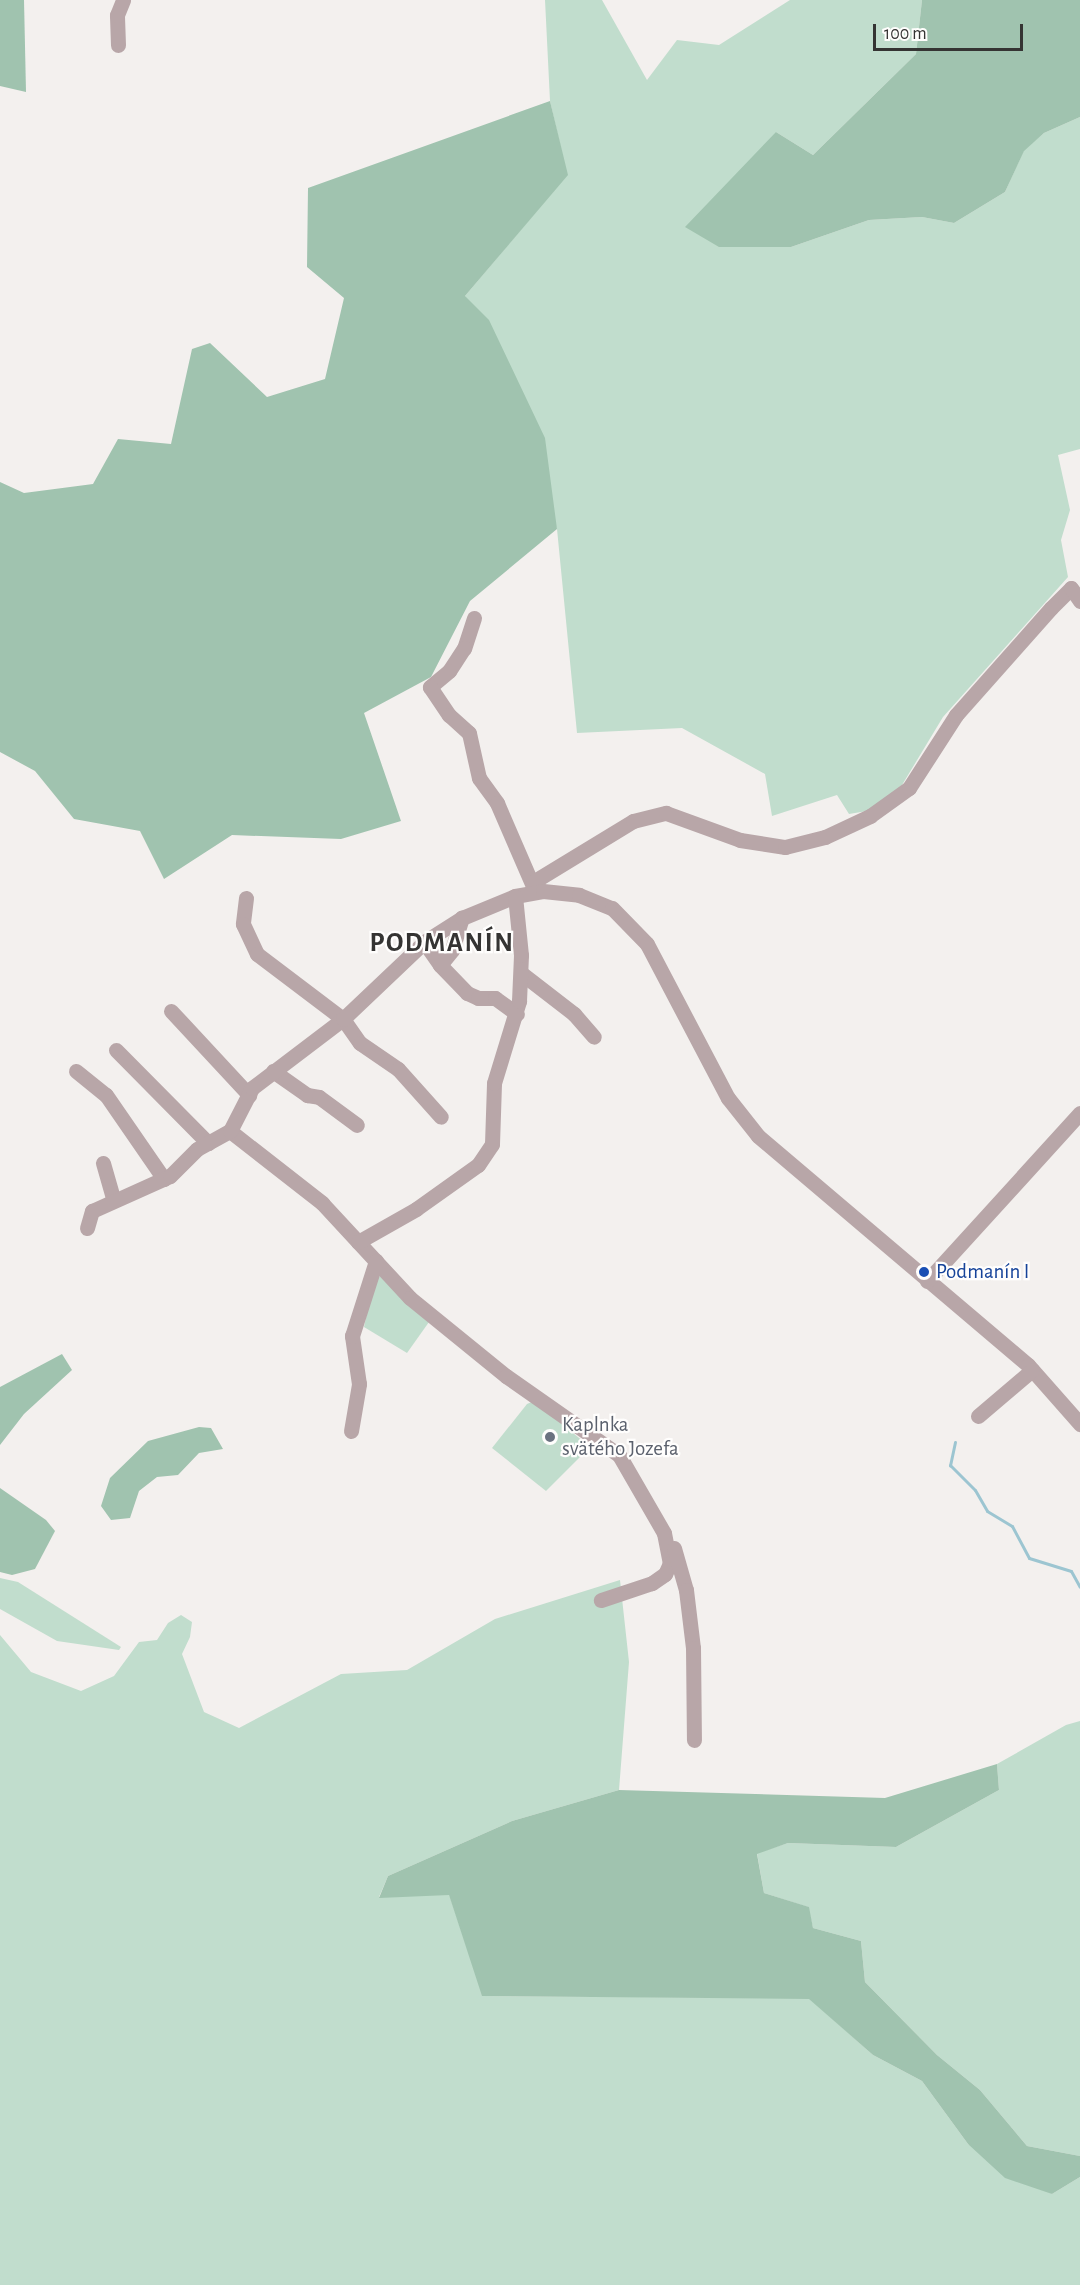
<!DOCTYPE html>
<meta charset="utf-8">
<style>
body{margin:0}
#map{position:relative;width:1080px;height:2285px;overflow:hidden;background:#f3f0ee;font-family:"Alegreya Sans",sans-serif}
div>[style]{position:absolute}
[style*='--x']{left:calc(var(--x)*1px);top:calc(var(--y)*1px);width:calc(var(--w)*1px);rotate:calc(var(--a)*1deg)}
.green>*{inset:0;background:#c1ddcd}
.forest>*{inset:0;background:#a0c3af}
.stream>*{height:3px;margin:-1.5px;padding:0 1.5px;transform-origin:1.5px;border-radius:1.5px;background:#9cc5d1}
.minor>*{height:15px;margin:-7.5px;padding:0 7.5px;transform-origin:7.5px;border-radius:7.5px;background:#b8a6a8}
.dots>*{width:16px;height:16px;translate:-50% -50%;box-sizing:border-box;border:3px solid #fffefd;border-radius:50%}
span{translate:-50% -50%;white-space:nowrap;text-align:center;line-height:1.15;-webkit-text-stroke:4.5px #fffefd;paint-order:stroke}
.transit-label{font-size:21px;color:#164399}
.left{translate:0 -50%;text-align:left}
.worship-label{font-size:21px;color:#5b616d}
.district-label{font-size:27px;color:#353433;font-weight:700;letter-spacing:1.5px}
.scale{position:absolute;left:873px;top:24px;width:150px;height:27px;box-sizing:border-box;border:3px solid #353433;border-top:0;padding-left:8px;font-size:18px;line-height:21px;white-space:nowrap;color:#353433;-webkit-text-stroke:4px #fffefd;paint-order:stroke}
</style>
<div id="map">
<div class="green">
<i style="clip-path:polygon(545px 0,602px 0,647px 80px,677px 40px,719px 45px,790px 0,922px 0,916px 54px,813px 155px,776px 132px,791px 247px,869px 220px,922px 217px,954px 223px,1005px 192px,1024px 150px,1044px 133px,1080px 117px,1080px 449px,1058px 455px,1070px 510px,1061px 540px,1068px 577px,943px 717px,902px 785px,873px 810px,849px 814px,837px 795px,772px 816px,765px 774px,682px 728px,577px 733px,557px 529px,465px 296px,567px 175px,550px 101px)"></i>
<i style="clip-path:polygon(380px 1276px,429px 1322px,407px 1353px,364px 1327px,374px 1280px)"></i>
<i style="clip-path:polygon(534px 1401px,590px 1447px,546px 1491px,492px 1448px,527px 1404px)"></i>
<i style="clip-path:polygon(0 1578px,18px 1582px,121px 1647px,119px 1650px,57px 1641px,0 1609px)"></i>
<i style="clip-path:polygon(620px 1580px,629px 1662px,619px 1790px,512px 1821px,388px 1876px,379px 1897px,449px 1894px,483px 1996px,809px 1998px,873px 2055px,922px 2081px,968px 2144px,1052px 2194px,1080px 2177px,1080px 2285px,0 2285px,0 1635px,31px 1672px,81px 1691px,114px 1676px,139px 1642px,157px 1640px,168px 1623px,181px 1615px,192px 1622px,190px 1637px,182px 1654px,204px 1712px,239px 1728px,341px 1674px,407px 1670px,495px 1619px)"></i>
<i style="clip-path:polygon(1080px 1721px,1080px 2156px,1027px 2146px,980px 2090px,937px 2055px,865px 1982px,861px 1941px,813px 1928px,808px 1907px,764px 1893px,757px 1853px,788px 1843px,896px 1847px,999px 1790px,997px 1764px,1066px 1725px)"></i>
</div>
<div class="forest">
<i style="clip-path:polygon(0 0,24px 0,26px 92px,0 86px)"></i>
<i style="clip-path:polygon(922px 0,1080px 0,1080px 117px,1044px 133px,1024px 151px,1005px 192px,954px 223px,922px 217px,869px 220px,791px 247px,719px 247px,685px 227px,776px 132px,813px 155px,916px 54px)"></i>
<i style="clip-path:polygon(550px 101px,568px 175px,465px 296px,489px 320px,545px 438px,557px 529px,470px 601px,431px 677px,364px 713px,401px 821px,341px 839px,232px 835px,164px 879px,140px 831px,74px 819px,35px 771px,0 752px,0 482px,24px 493px,93px 484px,118px 439px,171px 444px,192px 349px,210px 343px,267px 397px,325px 379px,344px 298px,307px 267px,308px 188px)"></i>
<i style="clip-path:polygon(62px 1354px,72px 1370px,24px 1414px,0 1445px,0 1387px)"></i>
<i style="clip-path:polygon(199px 1427px,211px 1428px,223px 1449px,199px 1453px,178px 1475px,157px 1477px,139px 1491px,130px 1518px,111px 1520px,101px 1506px,110px 1478px,148px 1441px)"></i>
<i style="clip-path:polygon(0 1488px,46px 1520px,55px 1531px,35px 1569px,12px 1575px,0 1572px)"></i>
<i style="clip-path:polygon(997px 1764px,999px 1790px,896px 1847px,788px 1843px,757px 1854px,764px 1893px,809px 1907px,813px 1928px,861px 1941px,865px 1982px,937px 2055px,980px 2090px,1027px 2146px,1080px 2156px,1080px 2177px,1052px 2194px,1005px 2178px,968px 2144px,922px 2081px,873px 2055px,809px 1999px,482px 1996px,449px 1895px,379px 1898px,388px 1876px,512px 1821px,619px 1790px,885px 1798px)"></i>
</div>
<div class="stream">
<i style="--x:955;--y:1442;--w:24;--a:102"></i>
<i style="--x:950;--y:1465;--w:35;--a:45"></i>
<i style="--x:975;--y:1490;--w:24;--a:60"></i>
<i style="--x:987;--y:1511;--w:29;--a:31"></i>
<i style="--x:1012;--y:1526;--w:36;--a:62"></i>
<i style="--x:1029;--y:1558;--w:44;--a:17.2"></i>
<i style="--x:1071;--y:1571;--w:18;--a:61"></i>
</div>
<div class="minor">
<i style="--x:118;--y:45;--w:30;--a:-92"></i>
<i style="--x:117;--y:15;--w:16;--a:-68"></i>
<i style="--x:474;--y:618;--w:32;--a:108"></i>
<i style="--x:464;--y:648;--w:27;--a:123"></i>
<i style="--x:449;--y:671;--w:25;--a:140"></i>
<i style="--x:430;--y:687;--w:34;--a:56"></i>
<i style="--x:449;--y:715;--w:27;--a:42"></i>
<i style="--x:469;--y:733;--w:46;--a:77.5"></i>
<i style="--x:479;--y:778;--w:31;--a:54"></i>
<i style="--x:497;--y:803;--w:96;--a:66.6"></i>
<i style="--x:533;--y:882;--w:117;--a:-31.4"></i>
<i style="--x:633;--y:821;--w:34;--a:-14"></i>
<i style="--x:666;--y:813;--w:79;--a:20"></i>
<i style="--x:740;--y:840;--w:46;--a:8.8"></i>
<i style="--x:785;--y:847;--w:41;--a:-14"></i>
<i style="--x:825;--y:837;--w:50;--a:-25"></i>
<i style="--x:870;--y:816;--w:48;--a:-35.7"></i>
<i style="--x:909;--y:788;--w:87;--a:-57.2"></i>
<i style="--x:956;--y:715;--w:143;--a:-48.4"></i>
<i style="--x:1051;--y:608;--w:28;--a:-45"></i>
<i style="--x:1071;--y:588;--w:16;--a:55"></i>
<i style="--x:246;--y:898;--w:26;--a:97"></i>
<i style="--x:243;--y:924;--w:33;--a:65"></i>
<i style="--x:257;--y:954;--w:108;--a:37.1"></i>
<i style="--x:343;--y:1019;--w:29;--a:55"></i>
<i style="--x:360;--y:1043;--w:46;--a:34.4"></i>
<i style="--x:398;--y:1069;--w:64;--a:48.1"></i>
<i style="--x:424;--y:942;--w:28;--a:55"></i>
<i style="--x:440;--y:965;--w:19;--a:-51"></i>
<i style="--x:452;--y:950;--w:34;--a:-73"></i>
<i style="--x:440;--y:965;--w:39;--a:46"></i>
<i style="--x:467;--y:993;--w:12;--a:24"></i>
<i style="--x:478;--y:998;--w:17;--a:0"></i>
<i style="--x:495;--y:998;--w:27;--a:36"></i>
<i style="--x:521;--y:973;--w:67;--a:37.7"></i>
<i style="--x:574;--y:1014;--w:30;--a:49"></i>
<i style="--x:171;--y:1011;--w:115;--a:47.1"></i>
<i style="--x:116;--y:1050;--w:131;--a:45.3"></i>
<i style="--x:76;--y:1071;--w:38;--a:39"></i>
<i style="--x:106;--y:1095;--w:102;--a:55.4"></i>
<i style="--x:273;--y:1071;--w:42;--a:35.2"></i>
<i style="--x:307;--y:1095;--w:12;--a:9"></i>
<i style="--x:319;--y:1097;--w:47;--a:36.4"></i>
<i style="--x:230;--y:1131;--w:117;--a:38"></i>
<i style="--x:322;--y:1203;--w:129;--a:47.2"></i>
<i style="--x:410;--y:1298;--w:124;--a:39.1"></i>
<i style="--x:506;--y:1376;--w:138;--a:35"></i>
<i style="--x:619;--y:1455;--w:90;--a:60"></i>
<i style="--x:664;--y:1533;--w:31;--a:79"></i>
<i style="--x:670;--y:1563;--w:12;--a:114"></i>
<i style="--x:665;--y:1574;--w:16;--a:145"></i>
<i style="--x:652;--y:1583;--w:54;--a:161.6"></i>
<i style="--x:103;--y:1163;--w:37;--a:74"></i>
<i style="--x:87;--y:1228;--w:18;--a:-74"></i>
<i style="--x:92;--y:1211;--w:85;--a:-24.2"></i>
<i style="--x:170;--y:1176;--w:38;--a:-45"></i>
<i style="--x:197;--y:1149;--w:38;--a:-29"></i>
<i style="--x:230;--y:1131;--w:48;--a:-62.9"></i>
<i style="--x:252;--y:1088;--w:114;--a:-37.2"></i>
<i style="--x:343;--y:1019;--w:112;--a:-43.5"></i>
<i style="--x:424;--y:942;--w:45;--a:-32.3"></i>
<i style="--x:462;--y:918;--w:57;--a:-22.5"></i>
<i style="--x:515;--y:896;--w:28;--a:-10"></i>
<i style="--x:543;--y:891;--w:36;--a:6"></i>
<i style="--x:579;--y:895;--w:35;--a:22"></i>
<i style="--x:612;--y:908;--w:50;--a:45.8"></i>
<i style="--x:647;--y:944;--w:174;--a:62.3"></i>
<i style="--x:728;--y:1098;--w:48;--a:51.7"></i>
<i style="--x:758;--y:1136;--w:354;--a:40.3"></i>
<i style="--x:1028;--y:1365;--w:79;--a:48.6"></i>
<i style="--x:358;--y:1242;--w:67;--a:-29.6"></i>
<i style="--x:416;--y:1209;--w:76;--a:-35.4"></i>
<i style="--x:478;--y:1165;--w:25;--a:-56"></i>
<i style="--x:492;--y:1144;--w:61;--a:-88.1"></i>
<i style="--x:494;--y:1083;--w:86;--a:-73"></i>
<i style="--x:519;--y:1001;--w:46;--a:-87.5"></i>
<i style="--x:521;--y:955;--w:59;--a:-95.8"></i>
<i style="--x:927;--y:1281;--w:227;--a:-47.7"></i>
<i style="--x:978;--y:1416;--w:71;--a:-40.4"></i>
<i style="--x:351;--y:1431;--w:48;--a:-80.3"></i>
<i style="--x:359;--y:1384;--w:49;--a:-98.3"></i>
<i style="--x:352;--y:1336;--w:79;--a:-72.3"></i>
<i style="--x:674;--y:1548;--w:44;--a:74.1"></i>
<i style="--x:686;--y:1590;--w:58;--a:83.1"></i>
<i style="--x:693;--y:1648;--w:92;--a:89.4"></i>
</div>
<div class="dots">
<i style="left:924px;top:1272px;background:#1a4fb4"></i>
<i style="left:550px;top:1437px;background:#6b7280"></i>
</div>
<div class="transit-label">
<span class="left" style="left:936px;top:1272px">Podmanín I</span>
</div>
<div class="worship-label">
<span class="left" style="left:562px;top:1437px">Kaplnka<br>svätého Jozefa</span>
</div>
<div class="district-label">
<span style="left:442px;top:943px">PODMANÍN</span>
</div>
<div class="scale">100 m</div>
</div>
